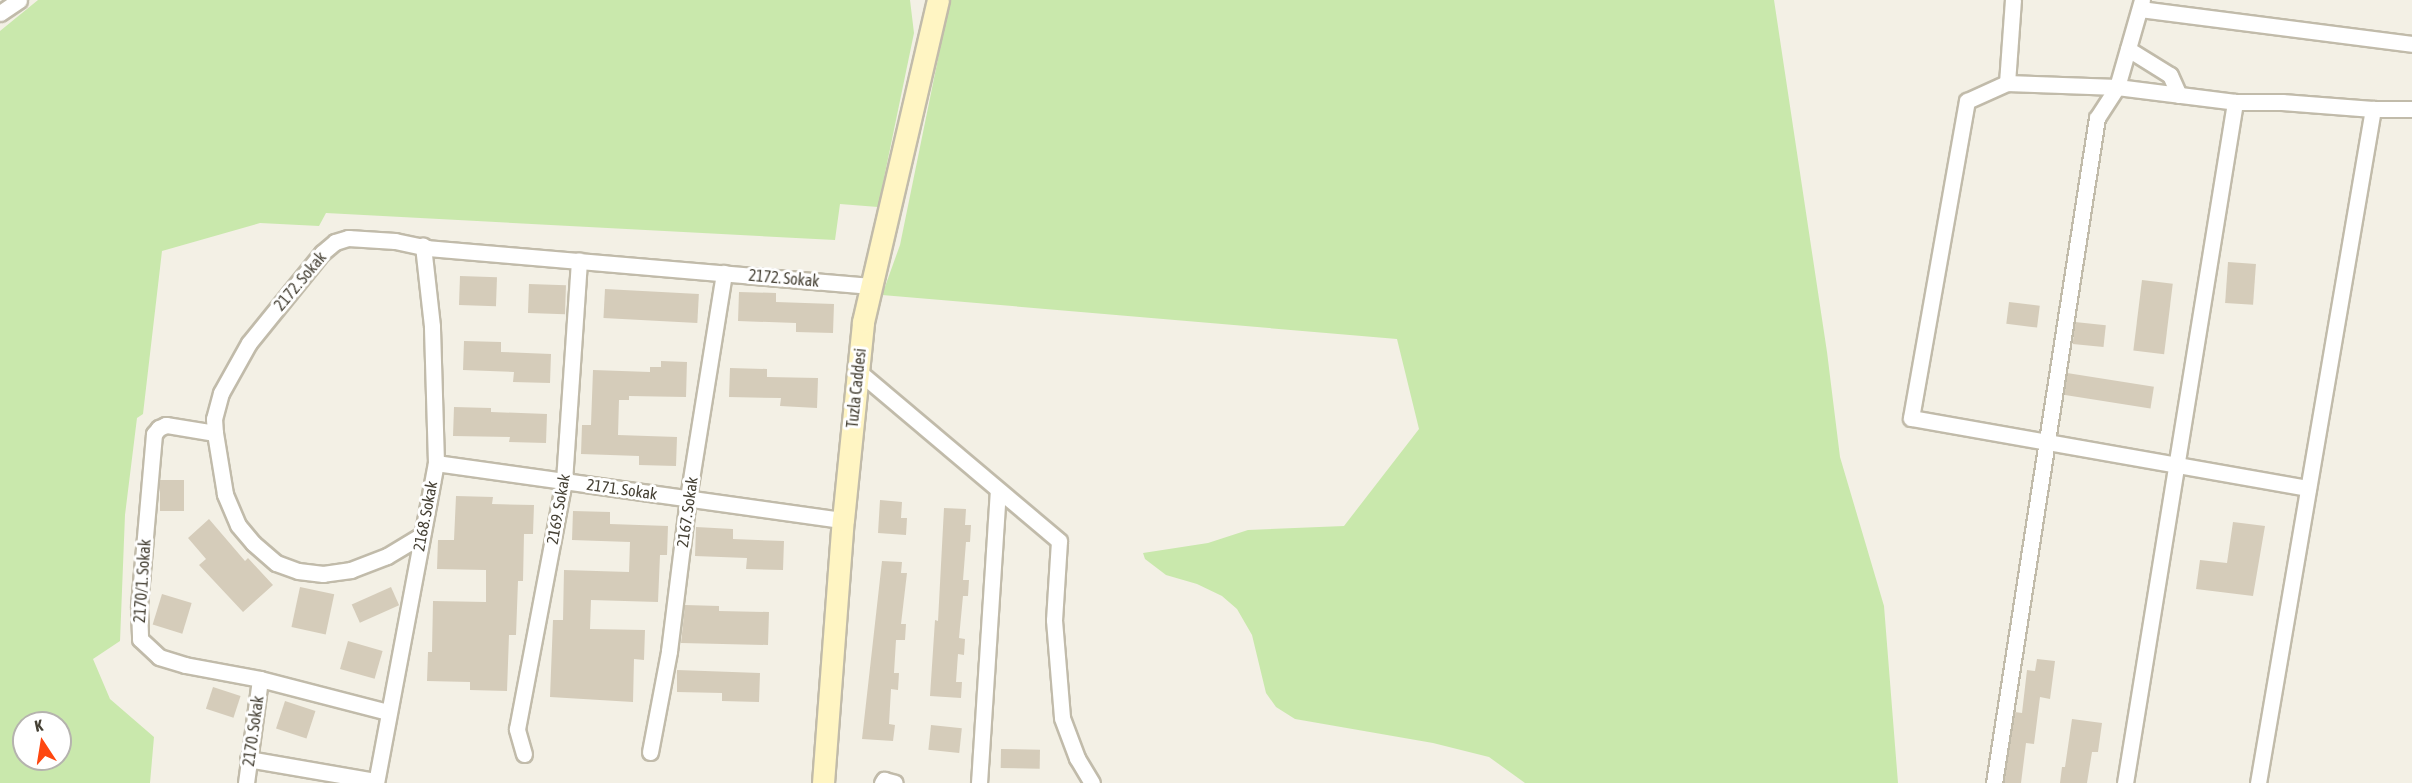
<!DOCTYPE html>
<style>
body{margin:0}
#map{position:relative;width:2412px;height:783px;overflow:hidden;background:#f3f0e5;font-family:"Asap Condensed",sans-serif}
div>[style]{position:absolute}
[style*='--x']{left:calc(var(--x)*1px);top:calc(var(--y)*1px);width:calc(var(--w)*1px);rotate:calc(var(--a)*1deg)}
.green>*{inset:0;background:#c9e8ac}
.building>*{inset:0;background:#d5ccba;transform-origin:0 0}
.roads{filter:drop-shadow(2px 0 #c1bbaa) drop-shadow(-2px 0 #c1bbaa) drop-shadow(0 2px #c1bbaa) drop-shadow(0 -2px #c1bbaa)}
.minor>*{height:15px;margin:-7.5px;padding:0 7.5px;transform-origin:7.5px;border-radius:7.5px;background:#fff}
.secondary>*{height:21px;margin:-10.5px;padding:0 10.5px;transform-origin:10.5px;border-radius:10.5px;background:#fff5c3}
span{translate:-50% -50%;white-space:nowrap;text-align:center;line-height:1.15;-webkit-text-stroke:6px #fff;paint-order:stroke}
.street-label{font-size:16px;color:#454034}
.north{position:absolute;left:12px;top:711px;width:60px;height:60px;box-sizing:border-box;background:#fff;border:2px solid #b5b3ae;border-radius:50%;rotate:348deg;font-size:16px;font-weight:700;line-height:24px;text-align:center;color:#454034}
.north::after{content:'';display:block;margin:auto;width:21px;height:27px;background:#fe4710;clip-path:polygon(50% 0,100% 100%,50% 72%,0 100%)}
</style>
<div id="map">
<div class="green">
<i style="clip-path:polygon(evenodd,38px 0,910px 0,914px 33px,878px 207px,840px 204px,835px 240px,326px 213px,319px 226px,260px 223px,162px 251px,143px 414px,137px 418px,125px 515px,120px 641px,93px 659px,110px 699px,154px 737px,150px 783px,0 783px,0 31px,38px 0,24px 723px,60px 723px,60px 759px,24px 759px,24px 723px)"></i>
<i style="clip-path:polygon(950px 0,1774px 0,1827px 352px,1840px 457px,1884px 606px,1898px 783px,1525px 783px,1489px 757px,1433px 743px,1295px 719px,1276px 707px,1266px 693px,1252px 635px,1237px 609px,1222px 596px,1197px 584px,1166px 575px,1145px 559px,1143px 553px,1208px 543px,1248px 530px,1344px 526px,1419px 429px,1397px 339px,882px 295px,900px 245px)"></i>
</div>
<div class="building">
<i style="left:2228px;top:262px;width:28px;height:41px;rotate:4deg"></i>
<i style="left:460px;top:276px;width:37px;height:29px;rotate:2deg"></i>
<i style="left:2142px;top:280px;width:31px;height:71px;rotate:7deg"></i>
<i style="left:529px;top:284px;width:37px;height:29px;rotate:2deg"></i>
<i style="left:605px;top:289px;width:94px;height:29px;rotate:3deg"></i>
<i style="clip-path:polygon(739px 292px,776px 293px,776px 302px,834px 304px,833px 333px,796px 332px,796px 323px,738px 321px)"></i>
<i style="left:2009px;top:302px;width:31px;height:22px;rotate:7deg"></i>
<i style="left:2075px;top:322px;width:31px;height:22px;rotate:6deg"></i>
<i style="clip-path:polygon(464px 341px,501px 342px,501px 352px,551px 354px,550px 383px,513px 382px,514px 372px,463px 370px)"></i>
<i style="clip-path:polygon(661px 361px,687px 362px,686px 397px,629px 396px,629px 400px,619px 400px,618px 435px,677px 437px,676px 466px,639px 465px,639px 456px,581px 454px,582px 425px,591px 425px,593px 370px,650px 372px,650px 367px,661px 367px)"></i>
<i style="clip-path:polygon(730px 368px,767px 369px,767px 377px,818px 378px,817px 408px,780px 406px,781px 398px,729px 397px)"></i>
<i style="left:2067px;top:373px;width:88px;height:22px;rotate:9deg"></i>
<i style="clip-path:polygon(454px 407px,491px 408px,491px 412px,547px 414px,546px 443px,509px 442px,510px 437px,453px 436px)"></i>
<i style="left:160px;top:480px;width:24px;height:31px"></i>
<i style="clip-path:polygon(456px 496px,493px 497px,492px 504px,534px 505px,533px 534px,524px 534px,523px 581px,518px 581px,516px 635px,509px 635px,507px 691px,470px 690px,470px 682px,427px 681px,428px 652px,432px 652px,433px 601px,486px 602px,486px 570px,437px 569px,438px 540px,454px 540px)"></i>
<i style="clip-path:polygon(880px 500px,902px 502px,901px 518px,907px 518px,906px 535px,878px 533px)"></i>
<i style="clip-path:polygon(944px 508px,966px 509px,965px 525px,971px 525px,970px 542px,966px 542px,963px 580px,969px 580px,968px 596px,963px 596px,959px 638px,965px 639px,964px 655px,958px 654px,956px 682px,962px 682px,961px 698px,930px 696px,935px 620px,938px 621px)"></i>
<i style="clip-path:polygon(573px 511px,610px 512px,610px 524px,668px 526px,667px 555px,660px 555px,658px 602px,591px 600px,590px 629px,645px 630px,644px 660px,634px 659px,633px 702px,550px 697px,553px 620px,563px 620px,564px 570px,629px 572px,630px 542px,572px 540px)"></i>
<i style="clip-path:polygon(209px 519px,245px 561px,248px 558px,273px 585px,243px 612px,199px 565px,206px 559px,188px 538px)"></i>
<i style="clip-path:polygon(2233px 522px,2265px 526px,2253px 596px,2196px 589px,2200px 560px,2227px 563px)"></i>
<i style="clip-path:polygon(696px 527px,733px 529px,733px 539px,784px 541px,783px 570px,746px 569px,747px 558px,695px 556px)"></i>
<i style="clip-path:polygon(882px 561px,902px 562px,901px 573px,907px 573px,901px 624px,906px 624px,905px 640px,896px 640px,894px 673px,899px 673px,898px 690px,891px 689px,889px 724px,895px 725px,893px 741px,862px 739px)"></i>
<i style="left:300px;top:587px;width:35px;height:41px;rotate:12deg"></i>
<i style="left:391px;top:587px;width:20px;height:43px;rotate:66deg"></i>
<i style="left:162px;top:594px;width:31px;height:32px;rotate:17deg"></i>
<i style="clip-path:polygon(685px 605px,719px 606px,719px 611px,769px 612px,768px 645px,681px 643px)"></i>
<i style="left:348px;top:641px;width:36px;height:29px;rotate:16deg"></i>
<i style="clip-path:polygon(2037px 659px,2055px 661px,2050px 699px,2040px 697px,2034px 744px,2026px 743px,2021px 783px,2004px 783px,2015px 712px,2022px 713px,2027px 670px,2035px 671px)"></i>
<i style="clip-path:polygon(677px 670px,760px 673px,759px 702px,722px 701px,722px 693px,677px 692px)"></i>
<i style="left:213px;top:687px;width:29px;height:23px;rotate:18deg"></i>
<i style="left:285px;top:701px;width:32px;height:29px;rotate:18deg"></i>
<i style="clip-path:polygon(2072px 719px,2102px 723px,2098px 752px,2092px 752px,2087px 783px,2060px 783px,2062px 767px,2065px 767px)"></i>
<i style="left:931px;top:725px;width:31px;height:25px;rotate:6deg"></i>
<i style="left:1001px;top:749px;width:39px;height:19px;rotate:1deg"></i>
</div>
<div class="roads">
<div class="minor">
<i style="--x:2140;--y:9;--w:274;--a:7.3"></i>
<i style="--x:0;--y:13;--w:23;--a:-34"></i>
<i style="--x:2128;--y:49;--w:49;--a:31.8"></i>
<i style="--x:2170;--y:75;--w:22;--a:66"></i>
<i style="--x:2007;--y:83;--w:83;--a:-85.9"></i>
<i style="--x:858;--y:371;--w:263;--a:40.2"></i>
<i style="--x:1059;--y:541;--w:79;--a:93.6"></i>
<i style="--x:1054;--y:620;--w:98;--a:85.3"></i>
<i style="--x:1062;--y:718;--w:43;--a:69.4"></i>
<i style="--x:1077;--y:758;--w:29;--a:59"></i>
<i style="--x:215;--y:433;--w:50;--a:-170.7"></i>
<i style="--x:166;--y:425;--w:8;--a:157"></i>
<i style="--x:159;--y:428;--w:8;--a:130"></i>
<i style="--x:154;--y:434;--w:174;--a:95"></i>
<i style="--x:139;--y:607;--w:32;--a:88"></i>
<i style="--x:140;--y:639;--w:26;--a:43"></i>
<i style="--x:159;--y:657;--w:27;--a:17"></i>
<i style="--x:185;--y:665;--w:76;--a:10.6"></i>
<i style="--x:260;--y:679;--w:132;--a:14.5"></i>
<i style="--x:436;--y:463;--w:411;--a:8"></i>
<i style="--x:2308;--y:488;--w:403;--a:-170"></i>
<i style="--x:1911;--y:418;--w:322;--a:-80"></i>
<i style="--x:1967;--y:101;--w:44;--a:-24.2"></i>
<i style="--x:2007;--y:83;--w:110;--a:2.1"></i>
<i style="--x:2117;--y:87;--w:119;--a:7.2"></i>
<i style="--x:2235;--y:102;--w:47;--a:0"></i>
<i style="--x:2282;--y:102;--w:91;--a:4.4"></i>
<i style="--x:2373;--y:109;--w:39;--a:0"></i>
<i style="--x:422;--y:535;--w:41;--a:149"></i>
<i style="--x:387;--y:556;--w:39;--a:159"></i>
<i style="--x:351;--y:570;--w:28;--a:172"></i>
<i style="--x:323;--y:574;--w:25;--a:-173"></i>
<i style="--x:298;--y:571;--w:23;--a:-160"></i>
<i style="--x:276;--y:563;--w:30;--a:-139"></i>
<i style="--x:253;--y:543;--w:23;--a:-130"></i>
<i style="--x:238;--y:525;--w:34;--a:-113"></i>
<i style="--x:225;--y:494;--w:62;--a:-99.3"></i>
<i style="--x:215;--y:433;--w:14;--a:-94"></i>
<i style="--x:214;--y:419;--w:27;--a:-75"></i>
<i style="--x:221;--y:393;--w:57;--a:-60.8"></i>
<i style="--x:249;--y:343;--w:116;--a:-51"></i>
<i style="--x:322;--y:253;--w:17;--a:-40"></i>
<i style="--x:335;--y:242;--w:14;--a:-17"></i>
<i style="--x:348;--y:238;--w:47;--a:3.7"></i>
<i style="--x:395;--y:241;--w:33;--a:12"></i>
<i style="--x:427;--y:248;--w:447;--a:4.9"></i>
<i style="--x:650;--y:752;--w:103;--a:-79.3"></i>
<i style="--x:669;--y:651;--w:154;--a:-82.9"></i>
<i style="--x:688;--y:498;--w:228;--a:-80.9"></i>
<i style="--x:524;--y:754;--w:26;--a:-106"></i>
<i style="--x:517;--y:729;--w:252;--a:-79.3"></i>
<i style="--x:564;--y:481;--w:221;--a:-86.1"></i>
<i style="--x:248;--y:759;--w:130;--a:9.8"></i>
<i style="--x:246;--y:783;--w:105;--a:-82.3"></i>
<i style="--x:376;--y:783;--w:326;--a:-79.4"></i>
<i style="--x:436;--y:463;--w:137;--a:-91.7"></i>
<i style="--x:432;--y:326;--w:81;--a:-96.4"></i>
<i style="--x:882;--y:783;--w:4;--a:-56"></i>
<i style="--x:884;--y:780;--w:11;--a:15"></i>
<i style="--x:979;--y:783;--w:293;--a:-86.3"></i>
<i style="--x:1994;--y:783;--w:673;--a:-81.2"></i>
<i style="--x:2097;--y:118;--w:37;--a:-57"></i>
<i style="--x:2117;--y:87;--w:91;--a:-74"></i>
<i style="--x:2125;--y:783;--w:690;--a:-80.82"></i>
<i style="--x:2258;--y:783;--w:684;--a:-80.32"></i>
</div>
<div class="secondary">
<i style="--x:823;--y:783;--w:264;--a:-85.7"></i>
<i style="--x:843;--y:520;--w:199;--a:-84.2"></i>
<i style="--x:863;--y:322;--w:331;--a:-76.9"></i>
</div>
</div>
<div class="street-label">
<span style="left:784px;top:278px;rotate:5deg">2172. Sokak</span>
<span style="left:300px;top:281px;rotate:-50deg">2172. Sokak</span>
<span style="left:856px;top:388px;rotate:-84deg">Tuzla Caddesi</span>
<span style="left:622px;top:489px;rotate:8deg">2171. Sokak</span>
<span style="left:558px;top:509px;rotate:-80deg">2169. Sokak</span>
<span style="left:687px;top:512px;rotate:-82deg">2167. Sokak</span>
<span style="left:425px;top:516px;rotate:-79deg">2168. Sokak</span>
<span style="left:142px;top:581px;rotate:-86deg">2170/1. Sokak</span>
<span style="left:253px;top:731px;rotate:-82deg">2170. Sokak</span>
</div>
<div class="north">K</div>
</div>
